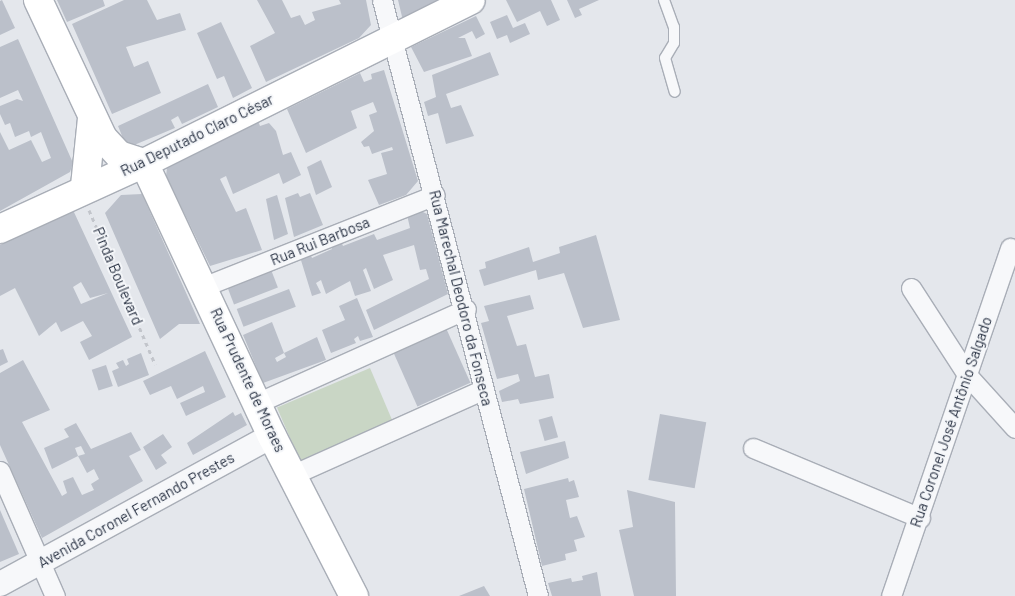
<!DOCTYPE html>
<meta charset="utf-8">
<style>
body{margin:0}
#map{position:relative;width:1015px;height:596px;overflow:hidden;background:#e4e7ec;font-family:Barlow,sans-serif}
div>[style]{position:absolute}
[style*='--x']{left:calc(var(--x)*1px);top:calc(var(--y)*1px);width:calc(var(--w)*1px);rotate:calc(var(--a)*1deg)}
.green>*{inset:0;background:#c9d6c5;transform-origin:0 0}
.building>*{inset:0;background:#bbc0ca;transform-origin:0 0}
.path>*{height:3px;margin-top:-1.5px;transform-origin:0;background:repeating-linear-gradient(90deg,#c2c5cb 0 4px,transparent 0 8px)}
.roads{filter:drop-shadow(1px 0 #a9aeb7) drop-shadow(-1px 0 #a9aeb7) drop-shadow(0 1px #a9aeb7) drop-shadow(0 -1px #a9aeb7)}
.service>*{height:10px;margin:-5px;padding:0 5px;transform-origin:5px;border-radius:5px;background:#f7f8fa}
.minor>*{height:19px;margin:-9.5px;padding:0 9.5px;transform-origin:9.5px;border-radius:9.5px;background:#f7f8fa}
.tertiary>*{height:24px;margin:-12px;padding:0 12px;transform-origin:12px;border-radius:12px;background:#f7f8fa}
.secondary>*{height:28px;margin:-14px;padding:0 14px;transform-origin:14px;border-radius:14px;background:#fff}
.primary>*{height:28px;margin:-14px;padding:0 14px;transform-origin:14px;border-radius:14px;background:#fff}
span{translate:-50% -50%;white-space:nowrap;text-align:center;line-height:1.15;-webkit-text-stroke:4px #f4f6f9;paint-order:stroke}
.street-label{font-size:15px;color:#2b3445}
</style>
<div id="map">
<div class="green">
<i style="left:370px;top:368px;width:59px;height:101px;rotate:67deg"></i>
</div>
<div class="building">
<i style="clip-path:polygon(2px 0,15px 28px,0 35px,0 1px)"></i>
<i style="clip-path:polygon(57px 0,103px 0,105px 6px,67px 22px)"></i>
<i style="clip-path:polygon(124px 0,147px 0,157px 20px,180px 13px,186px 30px,126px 47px,134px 67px,148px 61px,161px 93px,112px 114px,72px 24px)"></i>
<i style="clip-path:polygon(257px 0,282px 0,291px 18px,300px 15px,305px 25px,315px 20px,312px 12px,341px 4px,339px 0,366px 0,371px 25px,359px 38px,266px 82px,250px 46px,275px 33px)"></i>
<i style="clip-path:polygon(398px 0,453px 0,404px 25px)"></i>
<i style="clip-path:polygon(506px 0,551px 0,560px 20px,547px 26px,540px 11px,517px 22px)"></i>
<i style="clip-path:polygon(567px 0,599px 0,579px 9px,582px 15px,575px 18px)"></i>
<i style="clip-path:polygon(507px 15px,513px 28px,525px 23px,530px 34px,510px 43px,507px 35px,497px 39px,490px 22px)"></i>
<i style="clip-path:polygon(476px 16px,485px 34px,476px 39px,472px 31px,458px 38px,465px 38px,472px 56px,424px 72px,411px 47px)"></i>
<i style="clip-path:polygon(221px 22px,252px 88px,233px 98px,224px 76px,217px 79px,197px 33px)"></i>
<i style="clip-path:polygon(18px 39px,73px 163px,70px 172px,0 211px,0 132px,9px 150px,31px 140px,42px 162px,51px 158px,41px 132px,31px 137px,29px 131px,15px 137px,10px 123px,5px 125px,0 114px,0 106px,17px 99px,23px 101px,18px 90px,0 98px,0 47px)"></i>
<i style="clip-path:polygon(490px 52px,499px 75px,446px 94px,451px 108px,461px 105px,474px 136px,446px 144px,438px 113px,428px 116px,424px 102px,436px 97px,432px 75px)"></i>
<i style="clip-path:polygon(384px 70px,418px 181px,406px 195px,379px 205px,368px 180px,387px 174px,381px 153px,393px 150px,392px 147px,372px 154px,369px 146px,364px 147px,361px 142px,374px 131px,369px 115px,377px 112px,373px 102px,351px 111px,357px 128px,306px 153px,287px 109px,360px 73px,364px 82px,372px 79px,371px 74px)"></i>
<i style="clip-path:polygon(208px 84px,218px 107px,182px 124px,178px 116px,171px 120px,175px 128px,127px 148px,118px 126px)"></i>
<i style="clip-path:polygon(258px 121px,260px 126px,269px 123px,276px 131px,283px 155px,291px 152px,301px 175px,283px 184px,279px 173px,233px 194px,226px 176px,220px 179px,236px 212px,246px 208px,262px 250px,210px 266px,166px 176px,167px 168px)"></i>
<i style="clip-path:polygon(321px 160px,332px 187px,316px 195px,307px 167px)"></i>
<i style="clip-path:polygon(298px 193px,300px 197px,310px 193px,323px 225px,294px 237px,285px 198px)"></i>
<i style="clip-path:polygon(142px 194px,200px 324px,179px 324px,160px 339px,105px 213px,121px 195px)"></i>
<i style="clip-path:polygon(277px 195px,288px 234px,274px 240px,266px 199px)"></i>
<i style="clip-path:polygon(evenodd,73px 210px,132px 337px,89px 360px,80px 342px,92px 336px,83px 321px,61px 332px,56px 322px,39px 336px,15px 288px,0 296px,0 245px,73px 210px,81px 282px,90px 298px,108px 293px,81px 304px,73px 287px,81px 282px)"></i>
<i style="clip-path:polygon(421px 211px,427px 214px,448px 294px,374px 330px,366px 310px,429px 279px,426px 269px,420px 270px,414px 245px,383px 255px,393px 280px,374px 289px,366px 268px,363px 270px,371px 291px,355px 296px,350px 281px,326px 294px,321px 280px,316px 283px,321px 293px,312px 296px,300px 257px,310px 253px,312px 258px,332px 249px,330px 245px,341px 241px,343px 246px,374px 234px,377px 240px,410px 228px,407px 215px)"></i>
<i style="clip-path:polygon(596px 235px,620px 320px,583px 328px,564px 273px,538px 280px,536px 270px,484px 286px,479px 270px,486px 268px,485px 262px,529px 247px,533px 262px,560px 253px,559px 247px)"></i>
<i style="left:270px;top:267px;width:22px;height:47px;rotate:69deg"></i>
<i style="left:289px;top:289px;width:19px;height:56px;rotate:69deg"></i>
<i style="clip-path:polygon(530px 295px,534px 309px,507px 316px,517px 346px,526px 344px,535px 377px,549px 374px,554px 398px,520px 404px,518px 399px,502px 402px,499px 391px,520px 381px,518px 374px,497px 379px,481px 323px,489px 321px,484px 306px)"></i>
<i style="clip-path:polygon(357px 298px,373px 337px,360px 341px,358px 336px,354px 339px,356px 343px,331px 353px,322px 330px,345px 320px,339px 306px)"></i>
<i style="clip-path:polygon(272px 322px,284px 353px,275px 358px,277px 362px,286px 357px,284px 353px,317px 337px,326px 360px,263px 383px,243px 335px)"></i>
<i style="left:446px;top:328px;width:60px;height:58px;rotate:66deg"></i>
<i style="clip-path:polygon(3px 349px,8px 362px,0 366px,0 350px)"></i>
<i style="clip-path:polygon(205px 351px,226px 397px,186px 416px,180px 403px,205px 392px,203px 386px,177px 399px,171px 386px,150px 395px,143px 381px)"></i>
<i style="clip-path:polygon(141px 353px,149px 375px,118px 387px,112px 371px,119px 368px,116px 363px,123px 360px,126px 366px,129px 364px,127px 359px)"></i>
<i style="clip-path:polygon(23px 360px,50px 410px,22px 422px,62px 496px,67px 493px,63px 481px,73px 477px,82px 495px,94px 490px,91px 484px,99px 479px,94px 469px,87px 473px,78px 456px,85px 454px,81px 446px,75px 448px,78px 456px,52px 469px,44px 448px,69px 437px,64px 429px,76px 423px,91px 449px,131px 432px,141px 450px,129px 456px,143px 481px,42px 538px,0 445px,0 373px)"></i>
<i style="left:106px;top:365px;width:22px;height:15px;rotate:72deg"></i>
<i style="clip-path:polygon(233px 412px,235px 416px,241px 413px,247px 425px,193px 455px,187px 443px)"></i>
<i style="left:660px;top:414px;width:47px;height:67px;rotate:10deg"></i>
<i style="left:552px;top:416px;width:22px;height:14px;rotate:74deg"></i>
<i style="clip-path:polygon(163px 434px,172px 447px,161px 455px,167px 463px,156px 470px,143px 447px)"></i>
<i style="clip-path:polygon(565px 441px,569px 458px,526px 474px,520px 452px)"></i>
<i style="clip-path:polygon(568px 478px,569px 482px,574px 480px,579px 497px,566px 500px,570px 518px,577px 516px,585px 537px,574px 540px,577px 551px,565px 554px,566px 560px,542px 566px,524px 489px)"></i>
<i style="clip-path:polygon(627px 490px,675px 502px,676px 596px,634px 596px,619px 530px,633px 527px)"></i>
<i style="clip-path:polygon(0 510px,19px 554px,0 562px)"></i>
<i style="clip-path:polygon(597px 572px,601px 596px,552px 596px,548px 583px,571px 578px,572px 582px,583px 580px,582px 576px)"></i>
<i style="clip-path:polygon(484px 586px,490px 596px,459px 596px)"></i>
</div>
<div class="path">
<i style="--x:89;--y:210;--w:168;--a:66.8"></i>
</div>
<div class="roads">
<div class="service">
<i style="--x:664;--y:0;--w:29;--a:70"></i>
<i style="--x:674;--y:27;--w:16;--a:90"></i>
<i style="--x:674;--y:43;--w:17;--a:121"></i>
<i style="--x:665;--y:58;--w:35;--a:74"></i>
</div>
<div class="minor">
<i style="--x:382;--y:0;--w:616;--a:75.33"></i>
<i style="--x:205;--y:286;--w:247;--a:-21.6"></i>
<i style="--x:911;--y:288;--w:105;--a:57.1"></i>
<i style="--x:968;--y:376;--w:70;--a:47.9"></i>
<i style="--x:257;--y:403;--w:229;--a:-24.2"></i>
<i style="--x:753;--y:448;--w:181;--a:22.7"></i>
<i style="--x:0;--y:471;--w:137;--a:66.3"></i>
<i style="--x:292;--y:475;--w:210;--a:-24.1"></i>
<i style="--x:891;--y:596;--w:368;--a:-71.1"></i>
</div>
<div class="tertiary">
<i style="--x:0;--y:584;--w:310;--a:-28.6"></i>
</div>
<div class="secondary">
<i style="--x:38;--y:0;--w:153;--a:64.8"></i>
<i style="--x:103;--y:138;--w:23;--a:47"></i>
<i style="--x:119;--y:155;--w:26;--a:18"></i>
<i style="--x:144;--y:163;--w:302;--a:64.9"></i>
<i style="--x:272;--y:436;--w:180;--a:62.9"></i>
<i style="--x:85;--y:186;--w:68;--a:-84.1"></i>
</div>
<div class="primary">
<i style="--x:0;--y:229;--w:158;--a:-24.6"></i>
<i style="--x:144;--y:163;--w:365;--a:-26.5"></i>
</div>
</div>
<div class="street-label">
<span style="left:197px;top:135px;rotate:-26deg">Rua Deputado Claro César</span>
<span style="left:320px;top:241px;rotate:-22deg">Rua Rui Barbosa</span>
<span style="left:118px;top:276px;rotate:67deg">Pinda Boulevard</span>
<span style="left:461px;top:298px;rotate:76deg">Rua Marechal Deodoro da Fonseca</span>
<span style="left:248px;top:380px;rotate:65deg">Rua Prudente de Moraes</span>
<span style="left:951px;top:422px;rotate:-71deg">Rua Coronel José Antônio Salgado</span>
<span style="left:136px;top:510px;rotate:-29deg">Avenida Coronel Fernando Prestes</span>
</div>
</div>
